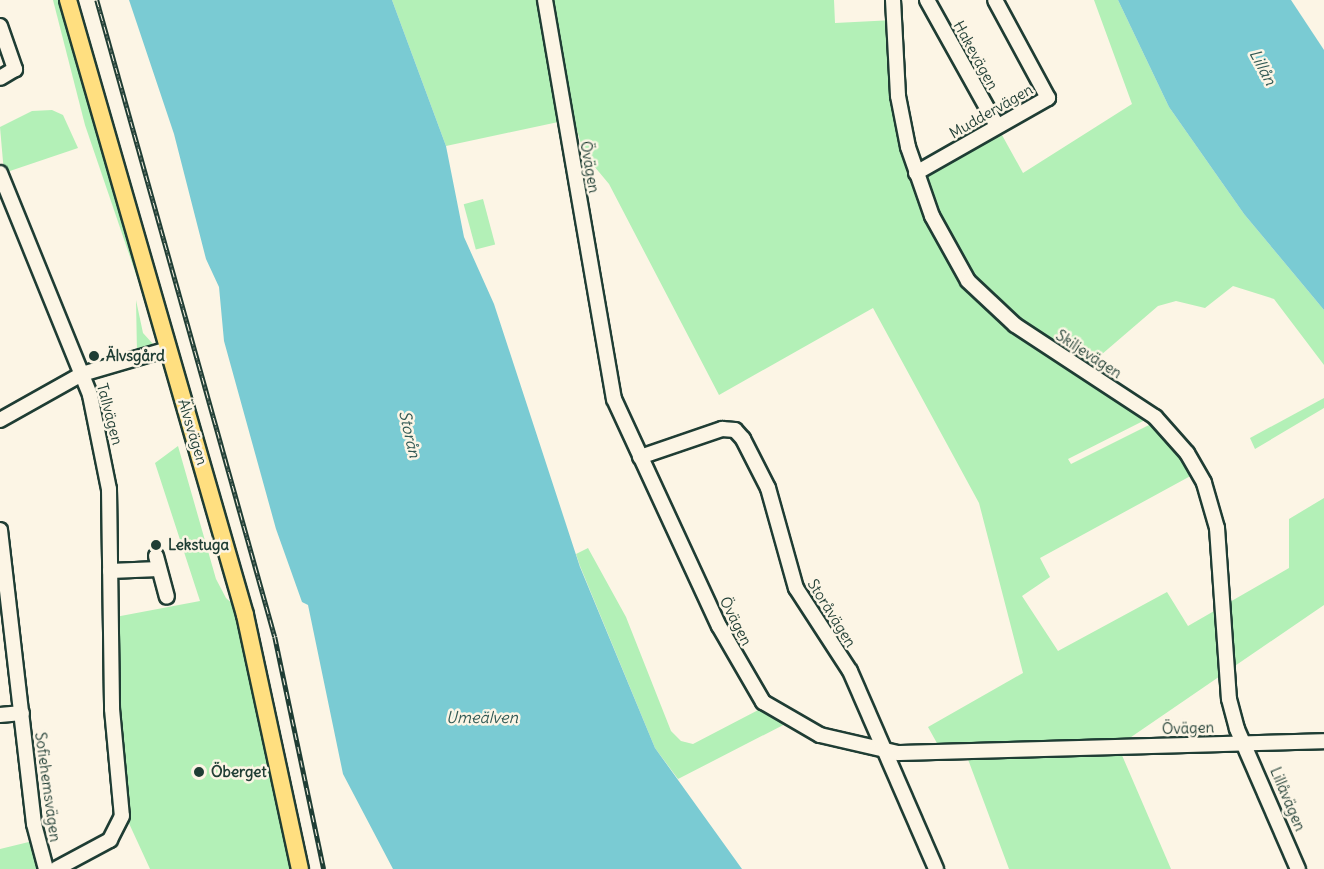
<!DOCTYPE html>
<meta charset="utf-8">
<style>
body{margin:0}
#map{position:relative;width:1324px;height:869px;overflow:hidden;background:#fcf5e5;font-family:Delius,sans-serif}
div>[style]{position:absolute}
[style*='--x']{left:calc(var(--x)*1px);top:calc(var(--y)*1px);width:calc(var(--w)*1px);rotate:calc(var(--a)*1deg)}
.green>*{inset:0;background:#b3f0b7;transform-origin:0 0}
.water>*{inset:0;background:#7acbd3}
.roads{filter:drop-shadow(2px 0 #1f3d34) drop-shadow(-2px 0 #1f3d34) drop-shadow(0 2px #1f3d34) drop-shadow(0 -2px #1f3d34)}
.minor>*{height:14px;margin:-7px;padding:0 7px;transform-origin:7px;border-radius:7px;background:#fcf5e5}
.major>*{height:16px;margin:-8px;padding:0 8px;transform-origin:8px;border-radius:8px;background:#ffdf80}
.rail>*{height:4.5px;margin-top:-2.25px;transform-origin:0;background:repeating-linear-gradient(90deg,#fcf5e5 0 7px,#1f3d34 0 14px);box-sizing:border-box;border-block:2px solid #1f3d34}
.dots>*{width:16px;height:16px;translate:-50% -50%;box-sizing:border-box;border:3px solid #fcf5e5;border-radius:50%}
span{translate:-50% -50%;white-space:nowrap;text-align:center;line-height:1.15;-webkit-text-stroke:5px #fcf5e5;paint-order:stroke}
.street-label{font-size:15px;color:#1f3d34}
.poi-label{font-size:15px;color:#1f3d34;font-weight:700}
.left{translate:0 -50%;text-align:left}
.water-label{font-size:16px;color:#315954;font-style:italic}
</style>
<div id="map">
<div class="green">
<i style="clip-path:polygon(53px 0,58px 0,143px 295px,85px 125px)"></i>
<i style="clip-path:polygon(392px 0,545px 0,563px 121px,446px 146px)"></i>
<i style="clip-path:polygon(552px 0,834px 0,835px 23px,894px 20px,898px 96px,916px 173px,997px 126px,1023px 173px,1132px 104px,1094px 0,1118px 0,1169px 107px,1244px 214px,1324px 310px,1324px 365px,1274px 299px,1233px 286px,1205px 308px,1176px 301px,1158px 306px,1087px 367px,1149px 418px,1068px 459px,1071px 464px,1155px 422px,1196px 473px,1040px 558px,1050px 577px,1022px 596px,1058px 651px,1167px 592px,1188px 626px,1289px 568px,1289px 519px,1324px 498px,1324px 605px,1118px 746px,1171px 869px,1009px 869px,966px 754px,943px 754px,928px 727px,1023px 673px,979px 503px,873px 308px,719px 395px,609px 184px,584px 154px,565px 89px)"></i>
<i style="clip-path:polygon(52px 110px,63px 115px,78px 148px,4px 173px,0 127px,32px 111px)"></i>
<i style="left:483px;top:199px;width:47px;height:20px;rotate:75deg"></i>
<i style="clip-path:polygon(136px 300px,143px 333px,153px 344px,137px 353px)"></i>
<i style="clip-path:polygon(1324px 398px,1324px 408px,1255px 449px,1250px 438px)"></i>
<i style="clip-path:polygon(178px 446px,216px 579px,226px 598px,245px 615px,300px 869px,150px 869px,121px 806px,110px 618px,200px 601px,155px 463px)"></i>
<i style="clip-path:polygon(588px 548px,626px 617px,671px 731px,681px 741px,693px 744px,768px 705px,791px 721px,678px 779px,655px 748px,580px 566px,576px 554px)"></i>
<i style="clip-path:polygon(37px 840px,46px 869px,0 869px,0 849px)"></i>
</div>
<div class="water">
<i style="clip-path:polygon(129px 0,392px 0,446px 146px,464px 237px,494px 304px,580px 567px,655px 748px,742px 869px,393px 869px,343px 774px,308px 605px,302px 602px,276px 529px,224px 341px,219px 287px,206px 259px,174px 134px)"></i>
<i style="clip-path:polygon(1118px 0,1291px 0,1324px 50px,1324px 310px,1244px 214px,1169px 107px)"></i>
</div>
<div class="roads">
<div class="minor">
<i style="--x:545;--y:0;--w:405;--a:80.2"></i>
<i style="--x:614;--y:399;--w:250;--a:65.2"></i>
<i style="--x:719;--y:626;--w:88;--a:59.9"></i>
<i style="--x:763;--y:702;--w:66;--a:30.1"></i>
<i style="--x:820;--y:735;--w:80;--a:13"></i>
<i style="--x:898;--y:753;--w:426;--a:-1.6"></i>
<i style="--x:893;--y:0;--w:96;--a:87"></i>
<i style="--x:898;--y:96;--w:52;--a:78.9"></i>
<i style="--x:908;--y:147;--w:73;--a:70.8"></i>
<i style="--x:932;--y:216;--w:74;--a:61"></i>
<i style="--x:968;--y:281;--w:64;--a:43.1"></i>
<i style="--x:1015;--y:325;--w:168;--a:33.3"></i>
<i style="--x:1155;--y:417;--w:48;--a:48.4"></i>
<i style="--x:1187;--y:453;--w:34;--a:60"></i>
<i style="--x:1204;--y:483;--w:47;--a:73.9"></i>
<i style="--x:1217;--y:528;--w:171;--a:86"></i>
<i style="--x:1229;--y:699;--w:31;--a:75"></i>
<i style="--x:1237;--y:729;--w:153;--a:66.5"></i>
<i style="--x:927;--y:0;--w:144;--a:60.9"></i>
<i style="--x:0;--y:26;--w:46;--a:70.8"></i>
<i style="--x:15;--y:69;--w:17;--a:149"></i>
<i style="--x:0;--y:173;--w:240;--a:67.9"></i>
<i style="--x:90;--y:395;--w:96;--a:78.6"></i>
<i style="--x:109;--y:489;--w:220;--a:89.2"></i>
<i style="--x:112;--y:709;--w:107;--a:84.7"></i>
<i style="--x:122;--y:816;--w:27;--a:117"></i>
<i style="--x:110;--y:840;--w:61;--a:151.8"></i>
<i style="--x:916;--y:173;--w:152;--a:-29.6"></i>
<i style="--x:1048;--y:98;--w:111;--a:-118.4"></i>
<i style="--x:0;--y:420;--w:94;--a:-29.3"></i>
<i style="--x:82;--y:374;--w:90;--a:-16.2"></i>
<i style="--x:640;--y:457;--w:87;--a:-18.9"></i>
<i style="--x:722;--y:429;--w:13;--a:4"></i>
<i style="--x:735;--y:430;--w:12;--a:48"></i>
<i style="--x:743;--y:439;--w:55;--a:63"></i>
<i style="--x:768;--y:488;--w:104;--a:74.4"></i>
<i style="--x:796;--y:588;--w:99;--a:57"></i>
<i style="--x:850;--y:671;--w:216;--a:66.5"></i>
<i style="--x:0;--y:530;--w:296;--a:83.4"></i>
<i style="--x:34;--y:824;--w:47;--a:75.1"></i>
<i style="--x:156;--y:556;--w:42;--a:75"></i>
<i style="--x:110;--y:571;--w:49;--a:-2.3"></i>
<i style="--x:0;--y:715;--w:22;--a:-5"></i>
</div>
<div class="major">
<i style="--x:68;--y:0;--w:640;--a:73.94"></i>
<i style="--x:245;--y:615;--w:260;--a:77.8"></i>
</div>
</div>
<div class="rail">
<i style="--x:97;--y:0;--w:661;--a:74.39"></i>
<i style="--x:275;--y:637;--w:237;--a:78.1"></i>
</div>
<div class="dots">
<i style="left:94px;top:356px;background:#1f3d34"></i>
<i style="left:156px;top:545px;background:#1f3d34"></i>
<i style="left:199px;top:772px;background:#1f3d34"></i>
</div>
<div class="street-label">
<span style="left:976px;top:55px;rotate:61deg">Hakevägen</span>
<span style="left:991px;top:111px;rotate:-30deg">Muddervägen</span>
<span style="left:590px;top:167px;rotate:80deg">Övägen</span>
<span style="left:1089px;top:354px;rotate:33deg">Skiljevägen</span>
<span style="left:110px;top:414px;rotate:75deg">Tallvägen</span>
<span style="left:193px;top:432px;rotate:73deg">Älvsvägen</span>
<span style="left:832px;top:613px;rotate:58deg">Storåvägen</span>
<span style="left:736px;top:621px;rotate:63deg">Övägen</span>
<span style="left:1188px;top:728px;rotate:-2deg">Övägen</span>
<span style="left:48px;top:787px;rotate:82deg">Sofiehemsvägen</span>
<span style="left:1288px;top:799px;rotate:67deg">Lillåvägen</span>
</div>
<div class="poi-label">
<span class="left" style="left:106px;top:356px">Älvsgård</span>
<span class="left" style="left:168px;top:545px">Lekstuga</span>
<span class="left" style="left:211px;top:772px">Öberget</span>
</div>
<div class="water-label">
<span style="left:1263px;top:67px;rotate:62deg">Lillån</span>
<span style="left:410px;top:434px;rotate:77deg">Storån</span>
<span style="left:482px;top:717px">Umeälven</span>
</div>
</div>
